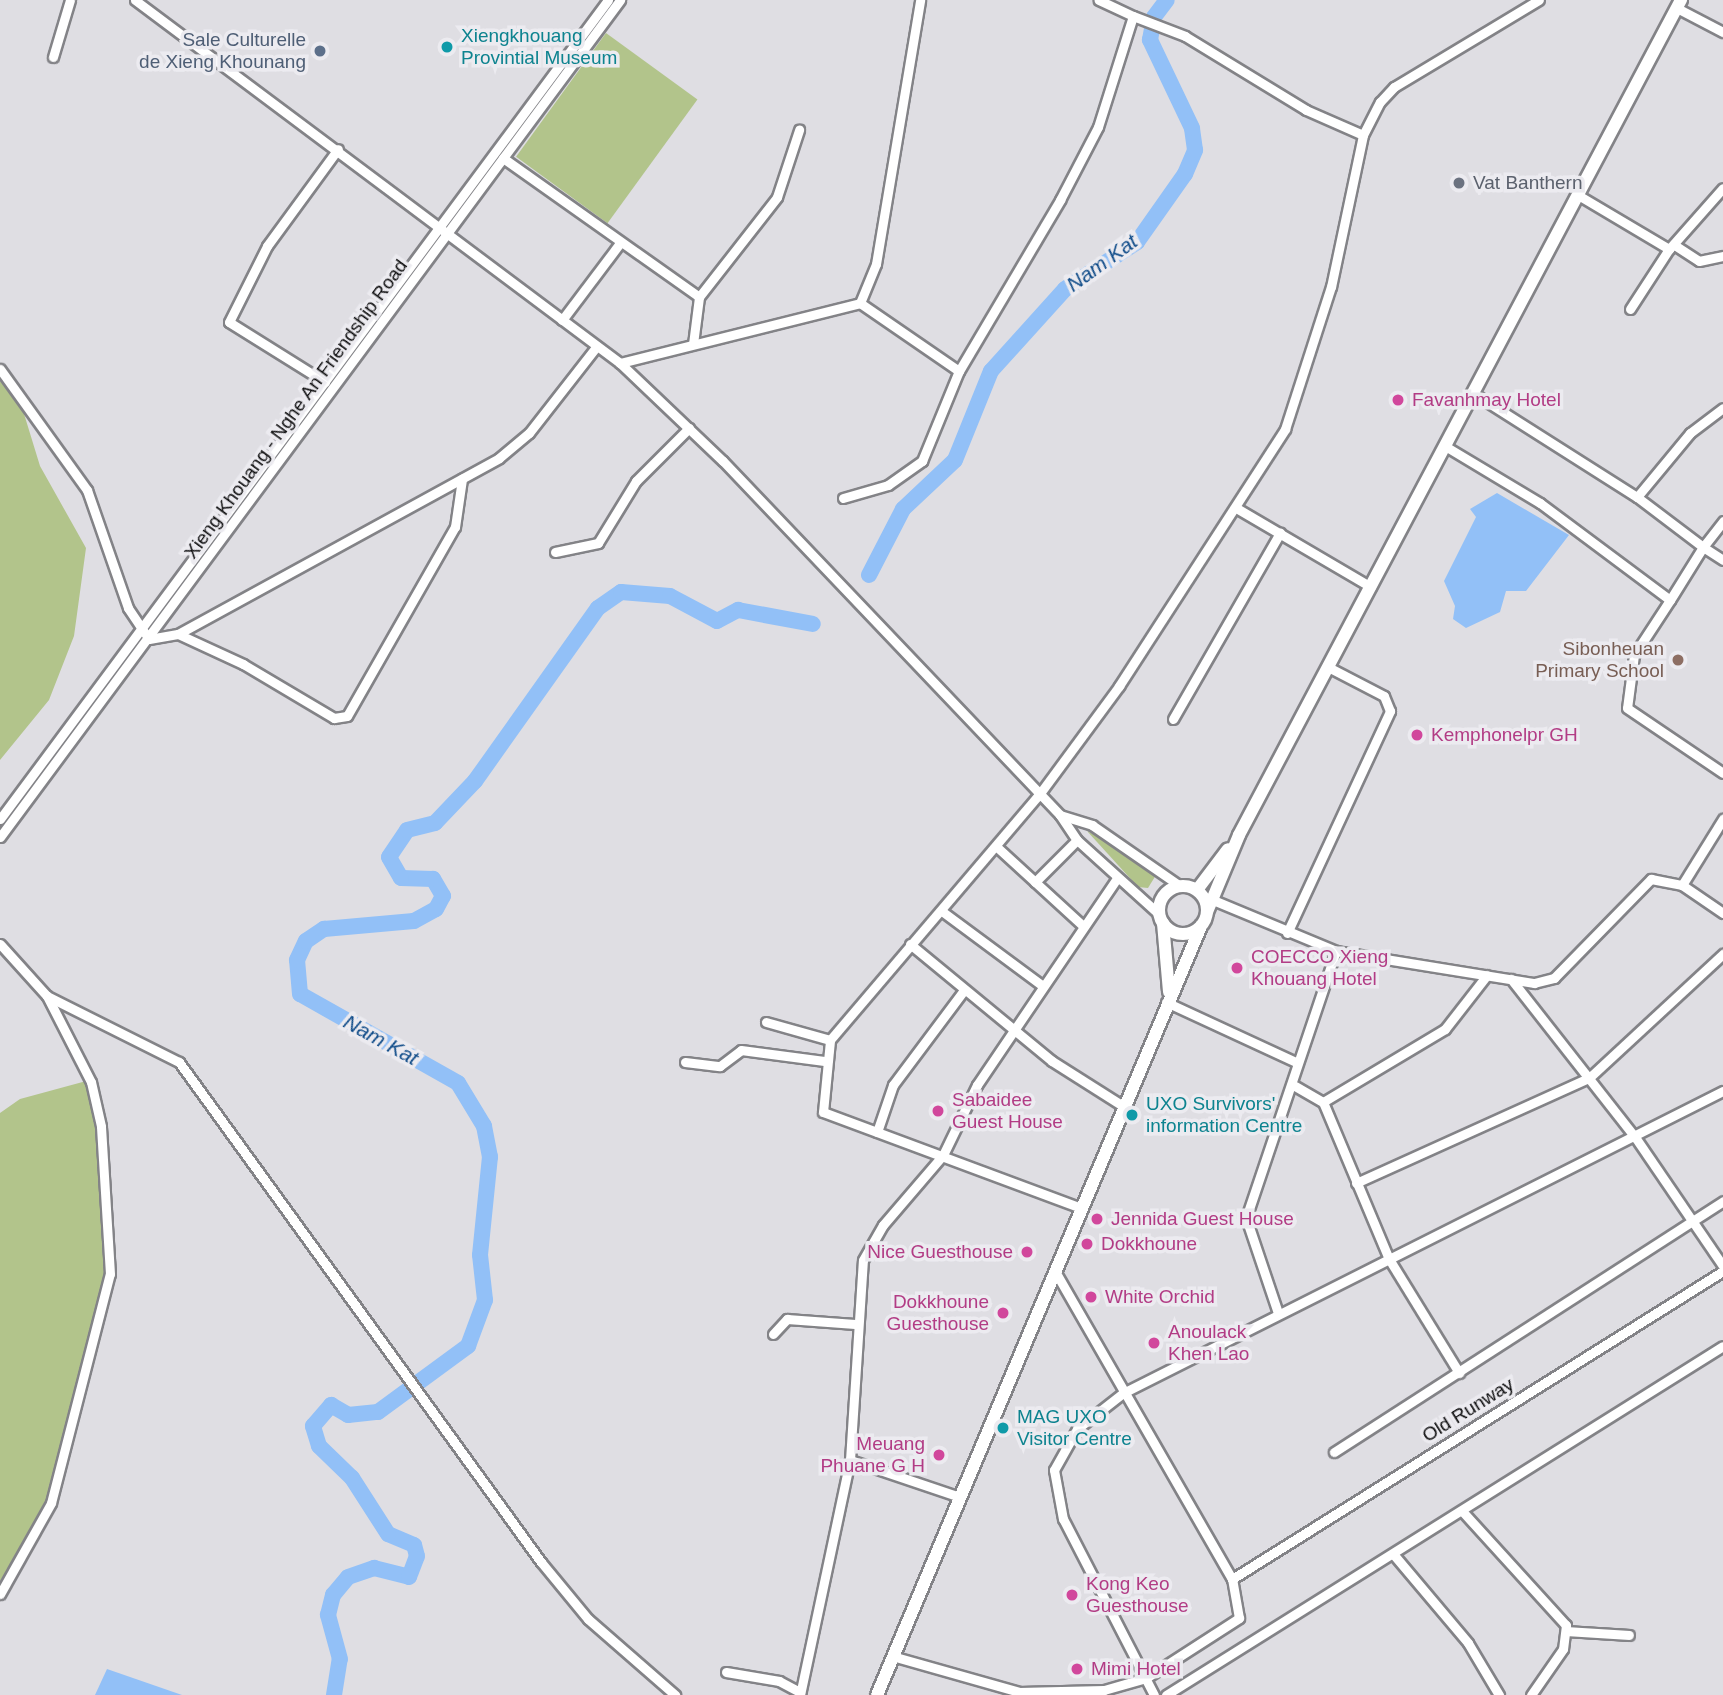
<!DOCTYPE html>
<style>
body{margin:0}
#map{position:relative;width:1723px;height:1695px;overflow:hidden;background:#dfdee3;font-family:Helvetica,sans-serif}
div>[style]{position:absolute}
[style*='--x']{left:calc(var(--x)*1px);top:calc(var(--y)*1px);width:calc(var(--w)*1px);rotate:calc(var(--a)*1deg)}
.green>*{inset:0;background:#b2c48b;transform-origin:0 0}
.water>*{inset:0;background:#92c0f7}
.river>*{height:16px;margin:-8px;padding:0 8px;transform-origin:8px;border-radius:8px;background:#92c0f7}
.roads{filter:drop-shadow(2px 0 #838387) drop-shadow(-2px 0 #838387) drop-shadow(0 2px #838387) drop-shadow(0 -2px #838387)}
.minor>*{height:9px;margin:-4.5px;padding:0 4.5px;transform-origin:4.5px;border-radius:4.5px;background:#fff}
.highway>*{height:12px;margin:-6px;padding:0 6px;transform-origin:6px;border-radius:6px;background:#fff}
.highway>.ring{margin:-6px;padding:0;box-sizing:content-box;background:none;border:12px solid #fff;border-radius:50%}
.dots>*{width:19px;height:19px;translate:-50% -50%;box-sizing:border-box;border:4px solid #ecebf0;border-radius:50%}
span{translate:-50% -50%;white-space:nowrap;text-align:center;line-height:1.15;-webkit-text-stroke:7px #ecebf0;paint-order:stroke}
.culture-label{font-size:19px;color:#0d838f}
.left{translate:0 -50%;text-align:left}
.service-label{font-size:19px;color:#4e5e75}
.right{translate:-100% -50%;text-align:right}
.worship-label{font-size:19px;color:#5b616d}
.hotel-label{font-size:19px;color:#b23c85}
.street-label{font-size:19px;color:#0c0c0d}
.education-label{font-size:19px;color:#785e54}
.water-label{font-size:21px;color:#104c89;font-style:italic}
</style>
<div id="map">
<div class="green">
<i style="left:606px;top:33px;width:113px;height:153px;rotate:36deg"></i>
<i style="clip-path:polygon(0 381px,21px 404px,40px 466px,86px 548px,74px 636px,49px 700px,0 760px)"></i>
<i style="clip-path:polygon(1087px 831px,1153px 866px,1156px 875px,1148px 888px,1138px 887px)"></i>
<i style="clip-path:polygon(90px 1080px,108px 1175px,112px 1249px,51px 1503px,0 1581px,0 1113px,20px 1099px)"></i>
</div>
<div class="water">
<i style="clip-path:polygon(1497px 493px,1569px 535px,1526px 591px,1506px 591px,1500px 612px,1466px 628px,1453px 619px,1455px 606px,1444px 581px,1476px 517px,1470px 509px)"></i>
<i style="clip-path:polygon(107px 1669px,182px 1695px,95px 1695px)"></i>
</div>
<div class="river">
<i style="--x:869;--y:575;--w:74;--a:-62.7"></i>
<i style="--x:903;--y:509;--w:71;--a:-43.3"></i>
<i style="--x:955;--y:460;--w:96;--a:-68"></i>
<i style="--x:991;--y:371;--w:110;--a:-47.9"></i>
<i style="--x:1065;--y:289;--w:86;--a:-33.1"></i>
<i style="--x:1137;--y:242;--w:83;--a:-54.8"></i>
<i style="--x:1185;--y:174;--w:26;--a:-67"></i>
<i style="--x:1195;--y:150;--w:22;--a:-98"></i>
<i style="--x:1192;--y:128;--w:98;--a:-115.5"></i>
<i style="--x:1150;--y:40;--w:23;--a:-80"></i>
<i style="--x:1154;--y:17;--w:21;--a:-53"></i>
<i style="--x:334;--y:1695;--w:36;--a:-81"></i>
<i style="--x:340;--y:1659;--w:46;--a:-105.3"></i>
<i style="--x:328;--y:1615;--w:21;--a:-76"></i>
<i style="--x:333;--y:1595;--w:23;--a:-50"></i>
<i style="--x:348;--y:1577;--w:28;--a:-19"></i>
<i style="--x:374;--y:1568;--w:36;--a:14"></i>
<i style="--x:409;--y:1577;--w:22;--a:-69"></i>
<i style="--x:417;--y:1556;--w:11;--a:-105"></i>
<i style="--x:414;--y:1545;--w:28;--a:-157"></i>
<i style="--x:388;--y:1534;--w:67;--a:-122.7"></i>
<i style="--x:352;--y:1478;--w:46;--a:-135.9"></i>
<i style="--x:319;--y:1446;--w:21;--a:-107"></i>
<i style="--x:313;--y:1426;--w:28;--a:-49"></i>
<i style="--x:331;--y:1405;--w:20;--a:30"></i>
<i style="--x:348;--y:1415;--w:30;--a:-6"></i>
<i style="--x:378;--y:1412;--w:112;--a:-36.3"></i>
<i style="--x:468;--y:1346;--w:49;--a:-69.7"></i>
<i style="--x:485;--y:1300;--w:45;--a:-96.3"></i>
<i style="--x:480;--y:1255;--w:99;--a:-84.2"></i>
<i style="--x:490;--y:1157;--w:32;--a:-101"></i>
<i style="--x:484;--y:1126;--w:50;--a:-121.2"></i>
<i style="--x:458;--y:1083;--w:181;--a:-150.6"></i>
<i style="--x:300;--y:994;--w:34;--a:-95"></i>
<i style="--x:297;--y:960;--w:21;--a:-65"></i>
<i style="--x:306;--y:941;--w:22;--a:-34"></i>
<i style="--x:324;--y:929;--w:90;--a:-5.1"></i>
<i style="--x:414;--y:921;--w:25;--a:-29"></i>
<i style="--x:436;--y:909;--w:15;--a:-62"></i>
<i style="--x:443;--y:896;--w:20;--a:-120"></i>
<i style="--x:433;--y:879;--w:32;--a:-178"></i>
<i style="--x:401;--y:878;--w:24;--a:-120"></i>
<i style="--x:389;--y:857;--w:32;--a:-56"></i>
<i style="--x:407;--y:830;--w:29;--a:-14"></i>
<i style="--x:435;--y:823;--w:58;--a:-46.4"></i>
<i style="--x:475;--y:781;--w:212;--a:-54.6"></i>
<i style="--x:598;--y:608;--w:28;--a:-35"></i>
<i style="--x:621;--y:592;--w:49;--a:4.7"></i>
<i style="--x:670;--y:596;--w:53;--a:28"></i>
<i style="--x:717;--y:621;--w:24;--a:-28"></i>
<i style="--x:738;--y:610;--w:76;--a:10.6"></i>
</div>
<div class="roads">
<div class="minor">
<i style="--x:135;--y:0;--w:606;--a:36.81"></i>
<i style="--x:620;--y:363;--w:142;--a:43.6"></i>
<i style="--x:723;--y:461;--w:489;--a:46.4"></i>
<i style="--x:1060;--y:815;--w:30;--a:56"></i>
<i style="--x:1077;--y:840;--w:112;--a:42.1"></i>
<i style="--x:1677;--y:8;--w:52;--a:27.6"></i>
<i style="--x:1133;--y:16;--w:56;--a:21"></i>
<i style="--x:1185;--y:36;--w:142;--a:31.4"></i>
<i style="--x:1306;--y:110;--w:62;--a:23.7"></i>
<i style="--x:53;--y:57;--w:59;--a:-73.4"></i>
<i style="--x:503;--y:158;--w:240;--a:35.3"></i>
<i style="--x:1578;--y:195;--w:106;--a:30.7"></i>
<i style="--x:1669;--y:249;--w:81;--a:-48.5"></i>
<i style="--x:1676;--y:246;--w:27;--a:33"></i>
<i style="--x:1699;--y:261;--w:25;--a:-12"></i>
<i style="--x:860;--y:303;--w:120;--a:34.5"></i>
<i style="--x:1630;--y:309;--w:72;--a:-57"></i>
<i style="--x:562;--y:320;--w:96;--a:-53"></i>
<i style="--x:693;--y:344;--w:47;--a:-82.7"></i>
<i style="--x:699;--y:297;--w:127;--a:-52"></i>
<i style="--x:777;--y:197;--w:71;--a:-71.8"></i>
<i style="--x:620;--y:363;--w:247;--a:-14"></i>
<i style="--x:860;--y:303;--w:42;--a:-67.7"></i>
<i style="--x:876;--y:264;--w:268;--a:-80.5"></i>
<i style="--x:0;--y:369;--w:149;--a:54.3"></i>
<i style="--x:87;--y:490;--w:125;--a:70.8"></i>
<i style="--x:128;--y:608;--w:37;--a:56"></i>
<i style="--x:149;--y:639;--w:29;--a:-10"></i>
<i style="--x:178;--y:634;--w:366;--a:-28.7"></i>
<i style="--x:499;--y:458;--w:39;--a:-40"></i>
<i style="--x:529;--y:433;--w:110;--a:-52"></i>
<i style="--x:325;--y:382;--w:113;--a:-148"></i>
<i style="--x:229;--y:322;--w:85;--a:-63.4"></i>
<i style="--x:267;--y:246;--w:120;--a:-53.8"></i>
<i style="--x:1473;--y:393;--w:194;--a:32.4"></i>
<i style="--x:1637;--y:497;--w:83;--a:37.1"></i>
<i style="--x:1703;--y:547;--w:33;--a:-52"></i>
<i style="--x:1445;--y:446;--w:111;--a:31"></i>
<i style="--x:1540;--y:503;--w:162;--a:36.7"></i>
<i style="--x:1670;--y:600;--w:62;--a:-58.1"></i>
<i style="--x:1703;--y:547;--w:24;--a:33"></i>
<i style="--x:1637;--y:497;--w:83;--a:-50.4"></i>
<i style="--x:1690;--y:433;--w:41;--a:-37.1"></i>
<i style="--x:843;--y:498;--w:47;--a:-16.1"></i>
<i style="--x:888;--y:485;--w:42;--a:-35.2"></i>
<i style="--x:922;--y:461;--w:97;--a:-67.7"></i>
<i style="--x:959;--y:371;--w:199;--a:-59.4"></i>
<i style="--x:1060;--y:200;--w:82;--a:-62.5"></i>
<i style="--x:1098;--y:127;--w:116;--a:-72.5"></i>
<i style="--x:1133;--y:16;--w:38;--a:-155"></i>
<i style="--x:1238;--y:509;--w:154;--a:30.4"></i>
<i style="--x:555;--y:552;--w:44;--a:-11.8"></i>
<i style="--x:598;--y:543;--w:73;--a:-58.5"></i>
<i style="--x:636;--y:481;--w:75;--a:-45"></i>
<i style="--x:1670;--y:600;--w:66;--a:123.2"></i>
<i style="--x:1634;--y:655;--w:53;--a:97.5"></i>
<i style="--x:1627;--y:708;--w:116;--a:34.1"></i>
<i style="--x:178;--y:634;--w:72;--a:24.8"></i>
<i style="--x:243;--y:664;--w:106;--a:30.7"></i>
<i style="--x:334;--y:718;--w:13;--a:-9"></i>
<i style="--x:347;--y:716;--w:218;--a:-60.3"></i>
<i style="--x:455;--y:527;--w:49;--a:-81.7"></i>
<i style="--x:1173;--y:719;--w:215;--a:-60.1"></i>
<i style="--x:1060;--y:815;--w:34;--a:17"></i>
<i style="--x:1092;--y:825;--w:107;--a:34.7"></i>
<i style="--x:0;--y:819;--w:1020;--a:-53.41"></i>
<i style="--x:0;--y:837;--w:1042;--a:-53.47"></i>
<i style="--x:998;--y:848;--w:114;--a:42.5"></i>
<i style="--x:1035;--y:882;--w:59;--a:-45"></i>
<i style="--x:1682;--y:885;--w:78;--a:-58.2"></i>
<i style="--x:1213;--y:900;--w:133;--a:22.5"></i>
<i style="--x:1336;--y:951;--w:201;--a:9.2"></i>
<i style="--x:1534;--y:983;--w:21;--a:-14"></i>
<i style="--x:1554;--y:978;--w:139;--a:-45.6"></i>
<i style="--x:1651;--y:879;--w:32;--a:11"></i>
<i style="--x:1682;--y:885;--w:50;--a:34.3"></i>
<i style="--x:943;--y:912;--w:124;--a:36.5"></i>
<i style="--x:1287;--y:933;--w:245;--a:-65.1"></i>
<i style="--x:1390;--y:711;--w:16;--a:-112"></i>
<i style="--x:1384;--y:696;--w:63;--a:-152.6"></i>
<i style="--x:0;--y:944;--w:70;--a:47.9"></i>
<i style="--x:47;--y:996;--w:148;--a:26.6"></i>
<i style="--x:179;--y:1062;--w:617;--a:54.1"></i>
<i style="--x:541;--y:1562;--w:74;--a:50.5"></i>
<i style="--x:588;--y:1619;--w:116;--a:41.1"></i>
<i style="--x:910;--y:944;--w:184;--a:39.5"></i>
<i style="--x:1052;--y:1061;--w:84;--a:32.4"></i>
<i style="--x:1511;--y:979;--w:201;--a:51.9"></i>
<i style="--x:1635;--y:1137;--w:156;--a:55.7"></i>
<i style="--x:1166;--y:1002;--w:143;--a:24.8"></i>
<i style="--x:766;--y:1022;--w:66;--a:15.7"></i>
<i style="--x:685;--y:1062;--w:35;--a:7"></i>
<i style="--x:720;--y:1066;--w:26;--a:-37"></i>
<i style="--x:741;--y:1050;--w:84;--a:7.5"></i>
<i style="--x:1295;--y:1086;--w:32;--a:30"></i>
<i style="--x:1323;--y:1102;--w:170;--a:67.2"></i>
<i style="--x:1389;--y:1259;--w:134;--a:58.4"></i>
<i style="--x:1323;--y:1102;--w:142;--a:-30.9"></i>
<i style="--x:1445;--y:1029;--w:68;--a:-52.1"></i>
<i style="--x:877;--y:1132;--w:50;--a:-71.2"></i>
<i style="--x:893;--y:1085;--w:119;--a:-53.2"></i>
<i style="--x:1356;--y:1183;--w:256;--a:-24.3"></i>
<i style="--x:1589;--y:1078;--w:183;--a:-42.8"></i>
<i style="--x:1081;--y:1208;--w:275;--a:-159.6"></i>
<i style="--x:823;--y:1112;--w:72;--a:-84.4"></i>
<i style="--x:830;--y:1040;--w:321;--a:-49.6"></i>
<i style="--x:1038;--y:796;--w:137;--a:-53.6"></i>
<i style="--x:1119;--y:686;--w:306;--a:-57.1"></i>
<i style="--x:1285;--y:429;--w:149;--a:-72.1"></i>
<i style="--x:1331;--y:287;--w:155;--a:-78.1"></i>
<i style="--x:1363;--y:135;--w:37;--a:-63"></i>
<i style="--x:1380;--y:102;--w:21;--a:-47"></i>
<i style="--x:1394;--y:87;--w:169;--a:-31"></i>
<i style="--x:1278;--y:1313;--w:100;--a:-108.6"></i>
<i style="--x:1246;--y:1218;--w:282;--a:-71.4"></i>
<i style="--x:773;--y:1334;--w:21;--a:-47"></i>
<i style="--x:787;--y:1319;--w:68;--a:4.2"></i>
<i style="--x:1334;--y:1452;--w:463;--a:-32.8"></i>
<i style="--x:850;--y:1460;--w:113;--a:18.6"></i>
<i style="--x:1463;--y:1512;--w:153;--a:47.7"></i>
<i style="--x:1566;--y:1625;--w:24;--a:97"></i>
<i style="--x:1563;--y:1649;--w:56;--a:124.8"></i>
<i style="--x:1394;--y:1555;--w:115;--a:49.9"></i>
<i style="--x:1468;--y:1643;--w:61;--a:59.2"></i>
<i style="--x:1232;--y:1579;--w:580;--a:-32.1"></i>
<i style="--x:0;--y:1594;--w:104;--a:-60.7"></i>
<i style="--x:51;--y:1503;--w:236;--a:-75.6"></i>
<i style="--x:110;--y:1274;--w:148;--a:-93.5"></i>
<i style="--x:101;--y:1126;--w:45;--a:-102.8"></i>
<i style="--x:91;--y:1082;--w:97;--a:-117.1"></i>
<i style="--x:1566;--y:1631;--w:63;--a:3.6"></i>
<i style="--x:892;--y:1656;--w:132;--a:15.8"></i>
<i style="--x:1019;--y:1692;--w:85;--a:-1.3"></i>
<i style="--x:1104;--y:1690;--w:44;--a:-15.9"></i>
<i style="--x:1146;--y:1678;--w:111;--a:-32.8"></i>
<i style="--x:1239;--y:1618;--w:40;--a:-100"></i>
<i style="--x:1232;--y:1579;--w:355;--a:-119.9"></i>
<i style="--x:726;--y:1672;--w:54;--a:9.6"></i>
<i style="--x:779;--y:1681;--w:24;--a:28"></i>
<i style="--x:800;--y:1695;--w:240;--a:-78"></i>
<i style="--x:850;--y:1460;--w:200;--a:-86.3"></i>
<i style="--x:863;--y:1260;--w:40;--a:-60.3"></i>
<i style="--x:883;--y:1225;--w:92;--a:-49.4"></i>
<i style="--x:943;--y:1155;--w:78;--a:-64.1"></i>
<i style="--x:977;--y:1085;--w:250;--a:-55.9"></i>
<i style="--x:1154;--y:1695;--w:198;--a:-117.3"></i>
<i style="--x:1063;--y:1519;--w:50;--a:-100.4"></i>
<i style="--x:1054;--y:1470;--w:47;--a:-60.7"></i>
<i style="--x:1077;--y:1429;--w:58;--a:-38"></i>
<i style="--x:1123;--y:1393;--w:672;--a:-26.72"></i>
<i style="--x:1166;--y:1695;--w:657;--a:-32.07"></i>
</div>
<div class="highway">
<i class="ring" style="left:1159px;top:886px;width:36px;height:36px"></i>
<i style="--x:1197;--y:890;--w:51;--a:-52.9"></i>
<i style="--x:1207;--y:912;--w:83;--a:-67.4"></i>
<i style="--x:1239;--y:835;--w:945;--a:-62.11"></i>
<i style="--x:1163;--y:923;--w:69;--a:85"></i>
<i style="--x:877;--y:1695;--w:834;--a:-67.15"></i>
</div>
</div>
<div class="dots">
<i style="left:447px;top:47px;background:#0f9aa8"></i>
<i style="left:320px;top:51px;background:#5c6f8a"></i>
<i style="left:1459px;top:183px;background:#6b7280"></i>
<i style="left:1398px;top:400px;background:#d1479c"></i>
<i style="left:1678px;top:660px;background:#8d6e63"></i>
<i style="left:1417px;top:735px;background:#d1479c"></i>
<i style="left:1237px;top:968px;background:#d1479c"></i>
<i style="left:938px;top:1111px;background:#d1479c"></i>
<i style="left:1132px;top:1115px;background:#0f9aa8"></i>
<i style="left:1097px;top:1219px;background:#d1479c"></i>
<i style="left:1087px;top:1244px;background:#d1479c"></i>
<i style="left:1027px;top:1252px;background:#d1479c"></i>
<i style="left:1091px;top:1297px;background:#d1479c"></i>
<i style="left:1003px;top:1313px;background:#d1479c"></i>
<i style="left:1154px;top:1343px;background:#d1479c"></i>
<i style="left:1003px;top:1428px;background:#0f9aa8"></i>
<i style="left:939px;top:1455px;background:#d1479c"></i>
<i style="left:1072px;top:1595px;background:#d1479c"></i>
<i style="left:1077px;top:1669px;background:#d1479c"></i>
</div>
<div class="culture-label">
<span class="left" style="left:461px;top:47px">Xiengkhouang<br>Provintial Museum</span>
<span class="left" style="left:1146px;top:1115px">UXO Survivors'<br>information Centre</span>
<span class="left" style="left:1017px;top:1428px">MAG UXO<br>Visitor Centre</span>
</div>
<div class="service-label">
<span class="right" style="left:306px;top:51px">Sale Culturelle<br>de Xieng Khounang</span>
</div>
<div class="worship-label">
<span class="left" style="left:1473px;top:183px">Vat Banthern</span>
</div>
<div class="hotel-label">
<span class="left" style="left:1412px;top:400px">Favanhmay Hotel</span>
<span class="left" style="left:1431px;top:735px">Kemphonelpr GH</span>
<span class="left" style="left:1251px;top:968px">COECCO Xieng<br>Khouang Hotel</span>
<span class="left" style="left:952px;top:1111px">Sabaidee<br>Guest House</span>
<span class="left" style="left:1111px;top:1219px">Jennida Guest House</span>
<span class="left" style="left:1101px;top:1244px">Dokkhoune</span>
<span class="right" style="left:1013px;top:1252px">Nice Guesthouse</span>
<span class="left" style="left:1105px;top:1297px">White Orchid</span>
<span class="right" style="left:989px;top:1313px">Dokkhoune<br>Guesthouse</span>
<span class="left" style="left:1168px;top:1343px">Anoulack<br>Khen Lao</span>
<span class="right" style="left:925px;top:1455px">Meuang<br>Phuane G H</span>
<span class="left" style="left:1086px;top:1595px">Kong Keo<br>Guesthouse</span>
<span class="left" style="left:1091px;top:1669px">Mimi Hotel</span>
</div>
<div class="street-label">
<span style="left:296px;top:409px;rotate:-54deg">Xieng Khouang - Nghe An Friendship Road</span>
<span style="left:1468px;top:1410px;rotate:-32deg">Old Runway</span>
</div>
<div class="education-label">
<span class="right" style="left:1664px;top:660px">Sibonheuan<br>Primary School</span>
</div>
<div class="water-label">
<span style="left:1102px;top:263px;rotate:-36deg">Nam Kat</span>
<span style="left:381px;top:1040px;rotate:29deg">Nam Kat</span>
</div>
</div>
